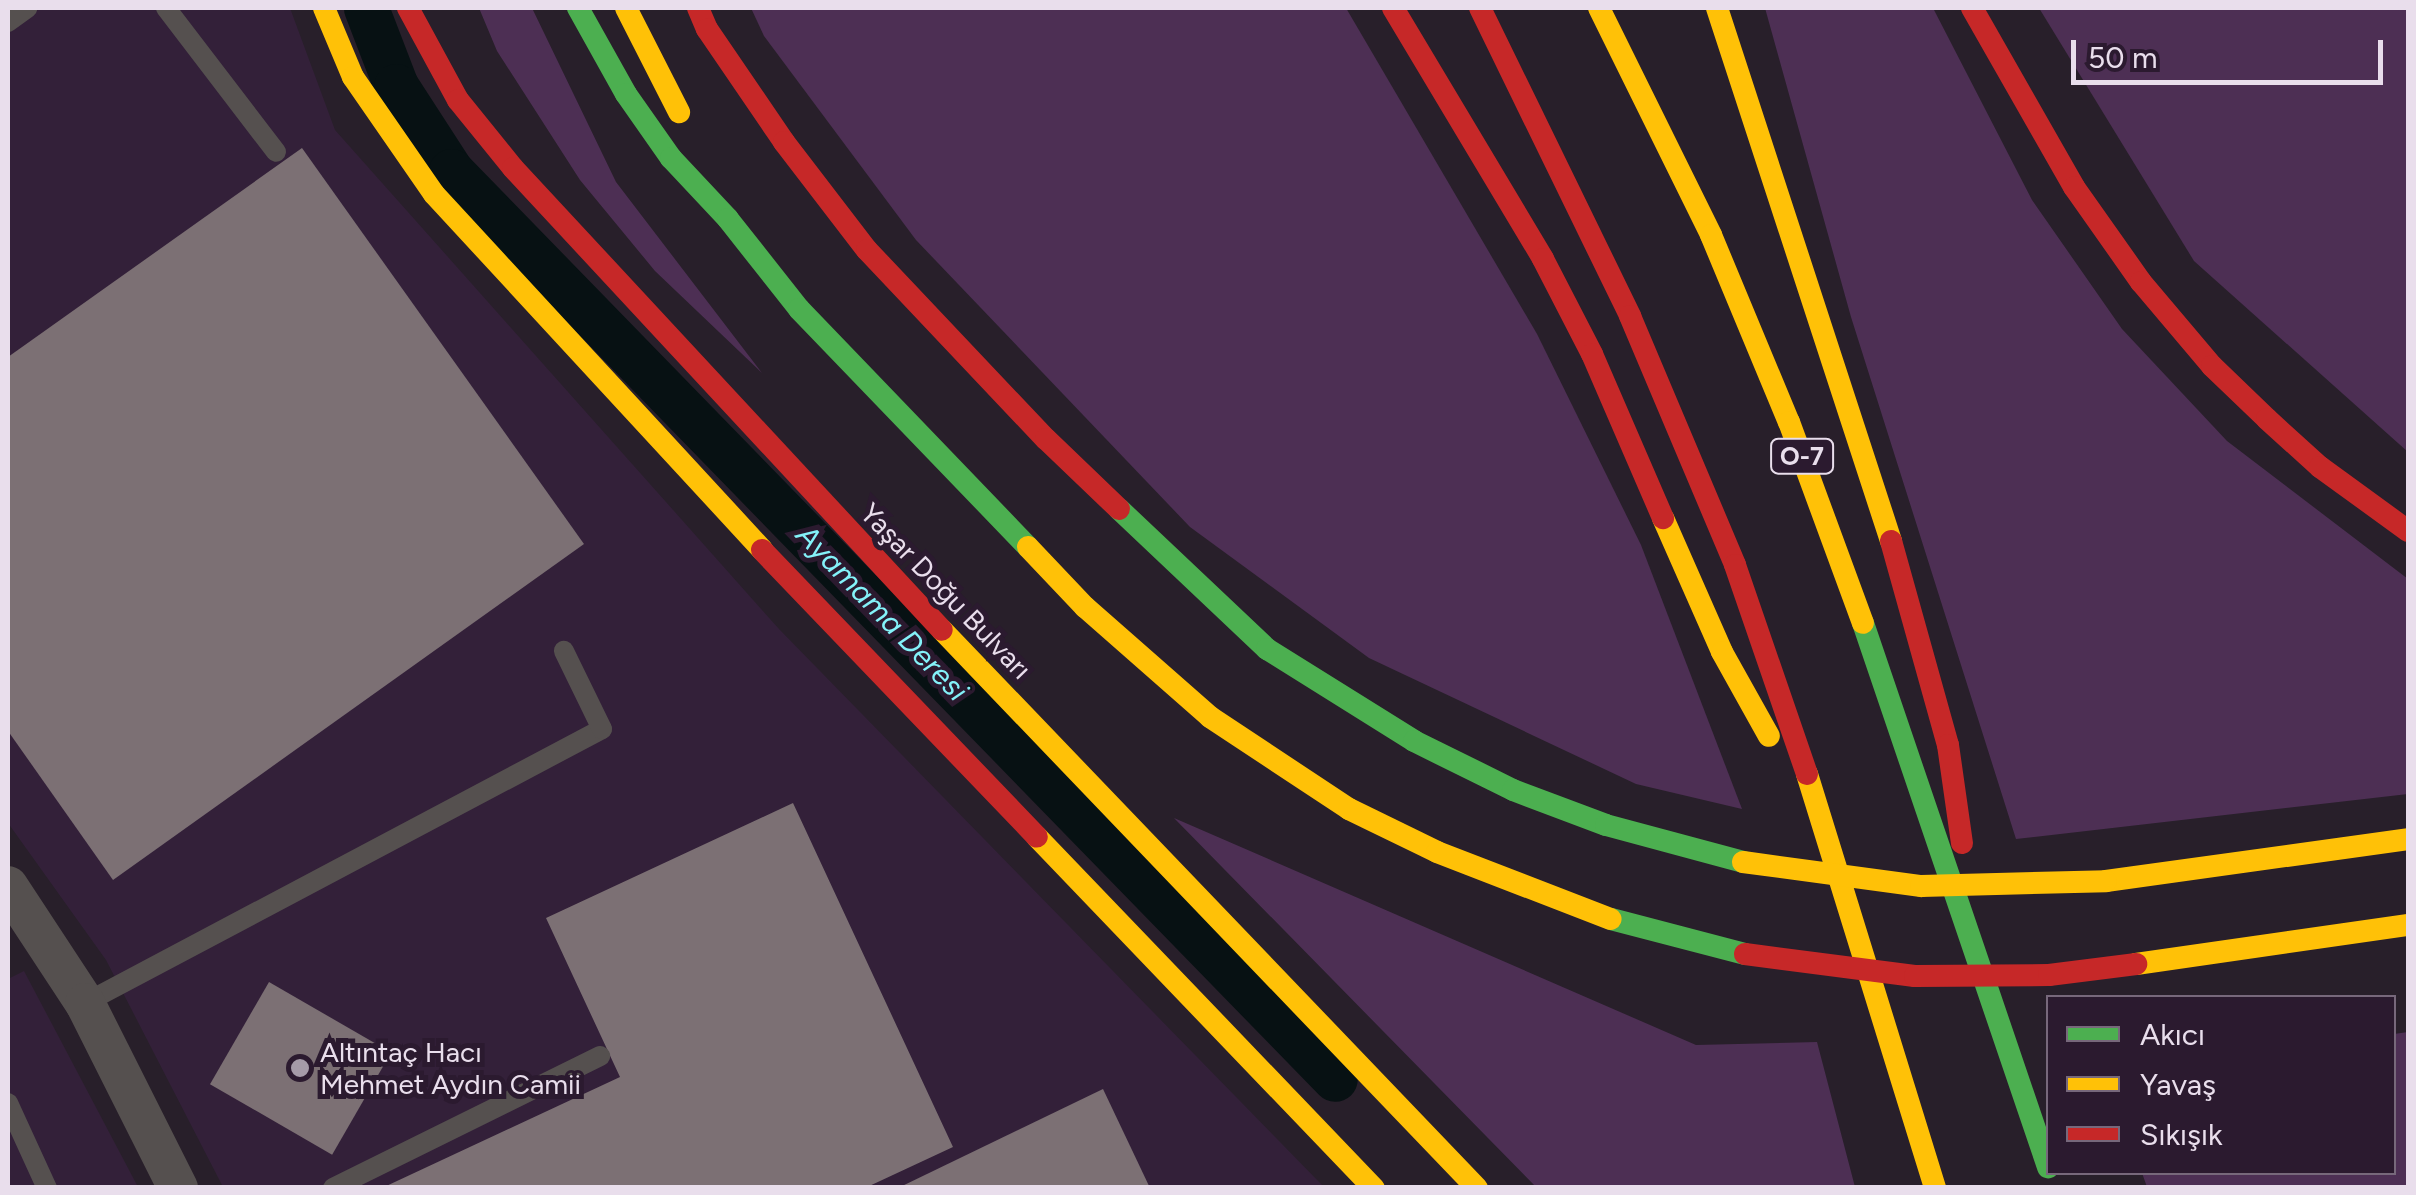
<!DOCTYPE html>
<meta charset="utf-8">
<style>
body{margin:0}
#map{position:relative;width:2416px;height:1195px;overflow:hidden;background:#281f2a;font-family:Figtree,sans-serif}
div>[style]{position:absolute}
[style*='--x']{left:calc(var(--x)*1px);top:calc(var(--y)*1px);width:calc(var(--w)*1px);rotate:calc(var(--a)*1deg)}
.built>*{inset:0;background:#332039}
.green>*{inset:0;background:#4d2f54}
.canal>*{height:45px;margin:-22.5px;padding:0 22.5px;transform-origin:22.5px;border-radius:22.5px;background:#071113}
.building>*{inset:0;background:#7c7074;transform-origin:0 0}
.lane>*{height:20px;margin:-10px;padding:0 10px;transform-origin:10px;border-radius:10px;background:#55504f}
.street>*{height:40px;margin:-20px;padding:0 20px;transform-origin:20px;border-radius:20px;background:#55504f}
.fast>*{height:22px;margin:-11px;padding:0 11px;transform-origin:11px;border-radius:11px;background:#4caf50}
.slow>*{height:22px;margin:-11px;padding:0 11px;transform-origin:11px;border-radius:11px;background:#ffc107}
.jam>*{height:22px;margin:-11px;padding:0 11px;transform-origin:11px;border-radius:11px;background:#c62828}
.slow-bridge>*{height:22px;margin:-11px;padding:0 11px;transform-origin:11px;border-radius:11px;background:#ffc107}
.jam-bridge>*{height:22px;margin:-11px;padding:0 11px;transform-origin:11px;border-radius:11px;background:#c62828}
.dots>*{width:28px;height:28px;translate:-50% -50%;box-sizing:border-box;border:5px solid #2b1a2f;border-radius:50%}
span{translate:-50% -50%;white-space:nowrap;text-align:center;line-height:1.15;-webkit-text-stroke:10px #2b1a2f;paint-order:stroke}
.shield-label span{padding:2px 8px;background:#2b1a2f;border:2px solid;border-radius:8px;-webkit-text-stroke-width:0}
.shield-label{font-size:25px;color:#e9deec;font-weight:700}
.street-label{font-size:28px;color:#e9deec}
.poi-label{font-size:28px;color:#e9deec}
.left{translate:0 -50%;text-align:left}
.water-label{font-size:30px;color:#84f2f9;font-style:italic}
.frame{position:absolute;inset:0;border:10px solid #e9deec;pointer-events:none}
.legend{position:absolute;left:2046px;top:995px;width:350px;height:180px;box-sizing:border-box;background:#2b1a2f;border:2px solid #77687b;margin:0;padding:12px 18px;list-style:none;font-size:30px;color:#e9deec}
.legend li{display:flex;align-items:center;gap:20px;height:50px}
.legend b{width:50px;border:2px solid #77687b}
.scale{position:absolute;left:2071px;top:40px;width:312px;height:45px;box-sizing:border-box;border:5px solid #e9deec;border-top:0;padding-left:12px;font-size:30px;line-height:35px;white-space:nowrap;color:#e9deec;-webkit-text-stroke:8px #2b1a2f;paint-order:stroke}
</style>
<div id="map">
<div class="built">
<i style="clip-path:polygon(8px 8px,290px 8px,335px 130px,779px 629px,1324px 1187px,223px 1187px,106px 960px,8px 823px)"></i>
<i style="clip-path:polygon(24px 971px,138px 1187px,8px 1187px,8px 979px)"></i>
</div>
<div class="green">
<i style="clip-path:polygon(479px 8px,532px 8px,616px 182px,762px 373px,655px 271px,580px 180px,497px 51px)"></i>
<i style="clip-path:polygon(751px 8px,1346px 8px,1537px 334px,1641px 545px,1742px 809px,1636px 784px,1369px 658px,1190px 527px,916px 240px,764px 36px)"></i>
<i style="clip-path:polygon(1765px 8px,1933px 8px,2032px 200px,2122px 329px,2227px 441px,2408px 579px,2408px 794px,2016px 839px,1851px 317px)"></i>
<i style="clip-path:polygon(2039px 8px,2408px 8px,2408px 452px,2194px 261px)"></i>
<i style="clip-path:polygon(1174px 818px,1696px 1045px,1817px 1042px,1855px 1187px,1536px 1187px)"></i>
<i style="clip-path:polygon(2408px 1032px,2408px 1187px,2147px 1187px,2142px 1173px,2394px 1172px,2394px 1034px)"></i>
</div>
<div class="canal">
<i style="--x:366;--y:8;--w:84;--a:69"></i>
<i style="--x:396;--y:86;--w:101;--a:57.1"></i>
<i style="--x:451;--y:171;--w:1267;--a:45.77"></i>
</div>
<div class="building">
<i style="clip-path:polygon(302px 148px,584px 544px,113px 880px,8px 731px,8px 357px)"></i>
<i style="clip-path:polygon(793px 803px,953px 1147px,865px 1188px,382px 1188px,620px 1077px,546px 918px)"></i>
<i style="left:269px;top:982px;width:141px;height:118px;rotate:30deg"></i>
<i style="clip-path:polygon(1103px 1089px,1150px 1188px,898px 1188px)"></i>
</div>
<div class="lane">
<i style="--x:166;--y:8;--w:181;--a:52.6"></i>
<i style="--x:8;--y:22;--w:24;--a:-36"></i>
<i style="--x:85;--y:1003;--w:585;--a:-27.92"></i>
<i style="--x:602;--y:729;--w:87;--a:-116"></i>
<i style="--x:8;--y:1103;--w:94;--a:65.4"></i>
<i style="--x:333;--y:1188;--w:298;--a:-26.3"></i>
</div>
<div class="street">
<i style="--x:8;--y:886;--w:140;--a:56.7"></i>
<i style="--x:85;--y:1003;--w:207;--a:63.3"></i>
</div>
<div class="fast">
<i style="--x:578;--y:8;--w:98;--a:60.8"></i>
<i style="--x:626;--y:94;--w:78;--a:54.9"></i>
<i style="--x:671;--y:158;--w:83;--a:46.9"></i>
<i style="--x:728;--y:219;--w:115;--a:51.7"></i>
<i style="--x:799;--y:309;--w:330;--a:46.1"></i>
<i style="--x:1119;--y:509;--w:204;--a:43.4"></i>
<i style="--x:1267;--y:649;--w:173;--a:32"></i>
<i style="--x:1414;--y:741;--w:110;--a:26.3"></i>
<i style="--x:1513;--y:790;--w:99;--a:20.6"></i>
<i style="--x:1606;--y:825;--w:142;--a:15.1"></i>
<i style="--x:1863;--y:623;--w:575;--a:71.22"></i>
<i style="--x:1611;--y:919;--w:138;--a:14.6"></i>
</div>
<div class="slow">
<i style="--x:324;--y:8;--w:75;--a:67.2"></i>
<i style="--x:353;--y:77;--w:142;--a:55.3"></i>
<i style="--x:434;--y:194;--w:484;--a:47.3"></i>
<i style="--x:626;--y:8;--w:117;--a:63"></i>
<i style="--x:1599;--y:8;--w:253;--a:63.7"></i>
<i style="--x:1711;--y:235;--w:203;--a:67.4"></i>
<i style="--x:1789;--y:422;--w:214;--a:69.8"></i>
<i style="--x:1717;--y:8;--w:561;--a:71.92"></i>
<i style="--x:1663;--y:518;--w:146;--a:66.2"></i>
<i style="--x:1722;--y:652;--w:96;--a:60.8"></i>
<i style="--x:1028;--y:547;--w:83;--a:46.5"></i>
<i style="--x:1085;--y:607;--w:167;--a:41.3"></i>
<i style="--x:1210;--y:717;--w:167;--a:33.5"></i>
<i style="--x:1349;--y:809;--w:98;--a:26"></i>
<i style="--x:1437;--y:852;--w:186;--a:21.1"></i>
<i style="--x:942;--y:630;--w:773;--a:46.21"></i>
<i style="--x:1807;--y:774;--w:433;--a:72.8"></i>
<i style="--x:1037;--y:837;--w:487;--a:46.2"></i>
<i style="--x:2106;--y:881;--w:305;--a:-7.9"></i>
<i style="--x:2136;--y:964;--w:275;--a:-8.2"></i>
</div>
<div class="jam">
<i style="--x:408;--y:8;--w:105;--a:61.5"></i>
<i style="--x:458;--y:100;--w:87;--a:51"></i>
<i style="--x:513;--y:168;--w:630;--a:47.12"></i>
<i style="--x:698;--y:8;--w:23;--a:67"></i>
<i style="--x:707;--y:29;--w:137;--a:55.7"></i>
<i style="--x:784;--y:142;--w:136;--a:52.5"></i>
<i style="--x:867;--y:250;--w:260;--a:46.6"></i>
<i style="--x:1046;--y:439;--w:101;--a:43.8"></i>
<i style="--x:1393;--y:8;--w:292;--a:59.1"></i>
<i style="--x:1543;--y:259;--w:107;--a:62.7"></i>
<i style="--x:1592;--y:354;--w:179;--a:66.6"></i>
<i style="--x:1480;--y:8;--w:343;--a:64"></i>
<i style="--x:1630;--y:316;--w:270;--a:67.1"></i>
<i style="--x:1735;--y:565;--w:221;--a:71"></i>
<i style="--x:1972;--y:8;--w:206;--a:60.3"></i>
<i style="--x:2074;--y:187;--w:116;--a:54.8"></i>
<i style="--x:2141;--y:282;--w:110;--a:49.8"></i>
<i style="--x:2212;--y:366;--w:76;--a:43.9"></i>
<i style="--x:2267;--y:419;--w:72;--a:42.2"></i>
<i style="--x:2320;--y:467;--w:109;--a:36"></i>
<i style="--x:1891;--y:541;--w:212;--a:74.4"></i>
<i style="--x:1948;--y:745;--w:99;--a:81.9"></i>
<i style="--x:762;--y:550;--w:397;--a:46.2"></i>
</div>
<div class="slow-bridge">
<i style="--x:1743;--y:862;--w:180;--a:7.7"></i>
<i style="--x:1921;--y:886;--w:185;--a:-1.5"></i>
</div>
<div class="jam-bridge">
<i style="--x:1745;--y:954;--w:171;--a:7.4"></i>
<i style="--x:1915;--y:976;--w:134;--a:-0.4"></i>
<i style="--x:2049;--y:975;--w:88;--a:-7.2"></i>
</div>
<div class="dots">
<i style="left:300px;top:1068px;background:#a59ba8"></i>
</div>
<div class="shield-label">
<span style="left:1802px;top:456px">O-7</span>
</div>
<div class="street-label">
<span style="left:946px;top:591px;rotate:46deg">Yaşar Doğu Bulvarı</span>
</div>
<div class="poi-label">
<span class="left" style="left:320px;top:1068px">Altıntaç Hacı<br>Mehmet Aydın Camii</span>
</div>
<div class="water-label">
<span style="left:882px;top:613px;rotate:46deg">Ayamama Deresi</span>
</div>
<div class="frame"></div>
<ul class="legend">
<li><b style="height:12px;background:#4caf50"></b>Akıcı</li>
<li><b style="height:12px;background:#ffc107"></b>Yavaş</li>
<li><b style="height:12px;background:#c62828"></b>Sıkışık</li>
</ul>
<div class="scale">50 m</div>
</div>
